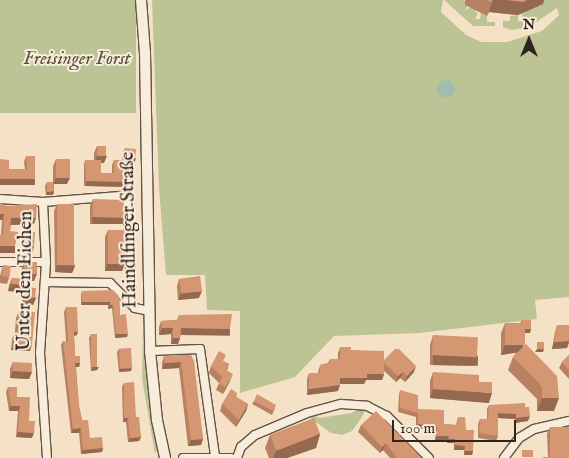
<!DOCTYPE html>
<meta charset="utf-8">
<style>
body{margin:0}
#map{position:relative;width:569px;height:458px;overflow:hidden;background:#f5e2c6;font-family:"IM FELL English",serif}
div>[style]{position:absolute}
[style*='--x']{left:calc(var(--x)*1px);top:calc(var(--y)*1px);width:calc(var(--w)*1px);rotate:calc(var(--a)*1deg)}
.green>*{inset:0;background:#bcc395;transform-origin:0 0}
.water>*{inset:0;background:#9dbfaf}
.round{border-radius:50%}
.roads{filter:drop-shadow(1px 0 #625347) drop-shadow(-1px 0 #625347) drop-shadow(0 1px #625347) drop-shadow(0 -1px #625347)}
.street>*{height:8px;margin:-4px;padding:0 4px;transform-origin:4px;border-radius:4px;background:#f8ecda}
.secondary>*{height:10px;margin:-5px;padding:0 5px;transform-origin:5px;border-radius:5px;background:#f8ecda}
.wall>*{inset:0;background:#b78162}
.shaded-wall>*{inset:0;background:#956950;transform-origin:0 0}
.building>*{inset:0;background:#d59672;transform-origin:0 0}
span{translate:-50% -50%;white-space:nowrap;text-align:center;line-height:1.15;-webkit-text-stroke:4px #f8ecda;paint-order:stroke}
.park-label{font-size:19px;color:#5b5341;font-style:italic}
.street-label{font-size:19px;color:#31231d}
.north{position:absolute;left:504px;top:15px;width:50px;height:50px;-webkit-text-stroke:4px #f8ecda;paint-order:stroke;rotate:0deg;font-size:14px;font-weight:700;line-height:20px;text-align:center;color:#31231d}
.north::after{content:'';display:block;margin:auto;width:18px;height:22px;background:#31231d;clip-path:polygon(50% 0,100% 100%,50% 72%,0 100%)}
.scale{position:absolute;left:392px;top:420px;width:124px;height:22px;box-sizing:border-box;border:2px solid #31231d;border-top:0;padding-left:6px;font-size:15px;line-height:18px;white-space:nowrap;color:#31231d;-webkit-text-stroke:4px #f8ecda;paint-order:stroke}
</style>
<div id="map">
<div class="green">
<i style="left:0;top:0;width:136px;height:113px"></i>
<i style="clip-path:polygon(152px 0,443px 0,441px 12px,466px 35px,481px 42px,507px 42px,542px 31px,559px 15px,557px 8px,529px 27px,512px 30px,503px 27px,503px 21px,510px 21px,510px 16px,518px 15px,518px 21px,522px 21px,522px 14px,532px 7px,540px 6px,543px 0,569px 0,569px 297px,535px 300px,537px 319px,419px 333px,334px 336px,295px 377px,240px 393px,240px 311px,207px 310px,205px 275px,166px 275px,159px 188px)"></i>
<i style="clip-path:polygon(444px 0,464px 0,468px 6px,464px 11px,470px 7px,477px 11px,474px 11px,478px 13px,475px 19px,480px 19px,481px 11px,487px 16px,487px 22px,495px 22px,495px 26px,473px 26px)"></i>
<i style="clip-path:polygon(143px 328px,158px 447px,155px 454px,142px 378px)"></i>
<i style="clip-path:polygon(359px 408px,365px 411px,360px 420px,352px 431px,342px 435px,331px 433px,309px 417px,313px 414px,319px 418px,352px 413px)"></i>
</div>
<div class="water">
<i class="round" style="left:437px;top:80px;width:18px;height:18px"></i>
</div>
<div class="roads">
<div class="street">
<i style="--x:0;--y:199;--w:43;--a:4"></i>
<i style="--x:0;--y:262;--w:46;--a:0"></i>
<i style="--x:45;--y:282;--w:65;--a:0.9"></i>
<i style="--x:110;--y:283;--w:35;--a:45"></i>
<i style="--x:135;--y:308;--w:14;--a:12"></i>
<i style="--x:150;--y:351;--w:50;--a:-2.3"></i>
<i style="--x:200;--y:349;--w:108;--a:82"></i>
<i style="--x:47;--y:458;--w:105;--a:-93.8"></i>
<i style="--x:40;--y:353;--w:91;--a:-86.2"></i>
<i style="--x:46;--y:262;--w:60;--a:-92.9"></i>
<i style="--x:43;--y:202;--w:77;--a:-4.5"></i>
<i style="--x:120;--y:196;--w:8;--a:30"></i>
<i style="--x:127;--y:200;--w:102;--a:87.2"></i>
<i style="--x:183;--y:458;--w:48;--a:0"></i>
<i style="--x:237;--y:458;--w:12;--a:-70"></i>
<i style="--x:241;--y:447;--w:18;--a:-41"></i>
<i style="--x:255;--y:435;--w:56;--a:-22.9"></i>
<i style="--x:307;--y:413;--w:35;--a:-15"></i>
<i style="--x:341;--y:404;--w:26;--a:4"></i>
<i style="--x:367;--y:406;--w:22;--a:27"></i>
<i style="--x:387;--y:416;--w:59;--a:45"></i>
<i style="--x:504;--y:458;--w:25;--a:-53"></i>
<i style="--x:519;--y:438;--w:17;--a:-31"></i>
<i style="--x:534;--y:429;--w:36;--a:-13"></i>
</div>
<div class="secondary">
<i style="--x:141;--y:0;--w:53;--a:85.7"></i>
<i style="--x:145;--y:53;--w:298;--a:89"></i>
<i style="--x:150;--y:351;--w:69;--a:84.2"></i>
<i style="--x:157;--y:420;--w:39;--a:78"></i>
</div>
</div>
<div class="wall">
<i style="clip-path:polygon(465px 0,544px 0,543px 4px,518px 15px,489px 12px,487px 16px,465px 5px)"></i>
<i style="clip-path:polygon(97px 146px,104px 163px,101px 163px,101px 173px,112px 173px,112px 165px,114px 160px,122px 160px,122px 155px,125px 148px,134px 165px,128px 165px,128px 182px,126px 187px,84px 186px,84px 165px,85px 160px,94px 160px,94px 153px)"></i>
<i style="clip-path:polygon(26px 156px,35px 179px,33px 185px,9px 169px,25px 169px,24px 162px)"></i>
<i style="clip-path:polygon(56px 159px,67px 184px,54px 184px,54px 191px,53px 195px,46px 195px,45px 186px,47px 182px,53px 182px,53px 166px)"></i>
<i style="clip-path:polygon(93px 199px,123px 224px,90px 224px,90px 206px)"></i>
<i style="clip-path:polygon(0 203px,34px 224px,11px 225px,10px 231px,15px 246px,13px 253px,1px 235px,2px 220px)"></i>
<i style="clip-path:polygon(57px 204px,75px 266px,72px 273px,55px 272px,54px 211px)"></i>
<i style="clip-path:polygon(108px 230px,125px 264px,122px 271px,105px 271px,105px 237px)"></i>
<i style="clip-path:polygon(25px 231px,32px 254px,22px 253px,22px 238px)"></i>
<i style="clip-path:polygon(24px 262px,34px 281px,24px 281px,21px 292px,8px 291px,9px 285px,12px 278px,21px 279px,22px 268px)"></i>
<i style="clip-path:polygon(3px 265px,9px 278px,7px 284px,0 283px,0 276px)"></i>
<i style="clip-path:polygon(179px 279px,199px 298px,178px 300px,177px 286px)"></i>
<i style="clip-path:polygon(25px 287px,36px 298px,33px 305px,22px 304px,22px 294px)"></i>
<i style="clip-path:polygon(82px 291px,119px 296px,120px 315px,127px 337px,115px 338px,112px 308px,108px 309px,108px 305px,81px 305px,81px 294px)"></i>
<i style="clip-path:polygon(66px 307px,77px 335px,74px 336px,75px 356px,80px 363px,79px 367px,76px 367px,79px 406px,82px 420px,90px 438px,103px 448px,102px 452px,81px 454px,79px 433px,71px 433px,61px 345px,63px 341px,66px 341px,64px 312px)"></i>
<i style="clip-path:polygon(19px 311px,30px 351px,11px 350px,12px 339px,15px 332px,16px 318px)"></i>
<i style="clip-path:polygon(179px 315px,230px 329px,227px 335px,181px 334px,180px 338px,178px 344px,171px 344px,171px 334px,159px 335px,159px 327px,161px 321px,177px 320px)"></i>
<i style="clip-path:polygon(522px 320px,531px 329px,530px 333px,525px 333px,522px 347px,554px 411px,537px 411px,537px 399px,508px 370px,513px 357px,517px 352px,501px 355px,501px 333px,505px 323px,520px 323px)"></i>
<i style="clip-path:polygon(557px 325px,569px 325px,569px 343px,567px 348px,552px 349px,555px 332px)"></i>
<i style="clip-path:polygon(91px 334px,97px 370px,91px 371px,89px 338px)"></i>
<i style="clip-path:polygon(433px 335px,478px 356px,474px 366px,430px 365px,430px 345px)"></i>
<i style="clip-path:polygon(340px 347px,384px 360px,414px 372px,405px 382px,400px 378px,396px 382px,384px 371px,384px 374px,382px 380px,366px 380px,364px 384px,340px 384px,338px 391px,307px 395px,307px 379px,309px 373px,318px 373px,320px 365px,328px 363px,330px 359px,338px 359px,338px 353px)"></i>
<i style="clip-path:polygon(119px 349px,131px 371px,119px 372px,117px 352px)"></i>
<i style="clip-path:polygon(191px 355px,203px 439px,201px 445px,188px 446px,179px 368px,162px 369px,162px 363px,164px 356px)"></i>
<i style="clip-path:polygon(569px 355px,569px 379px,559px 368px,562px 362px)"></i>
<i style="clip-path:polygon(223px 361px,229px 364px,227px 371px,230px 381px,223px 394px,216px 390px,219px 383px,209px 373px,211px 366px)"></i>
<i style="clip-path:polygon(13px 362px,32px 372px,29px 379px,10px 378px,10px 369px)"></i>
<i style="clip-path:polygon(433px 372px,479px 382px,489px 403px,430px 398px,430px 381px)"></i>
<i style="clip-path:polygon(124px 383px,136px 417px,141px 437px,139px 441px,128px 442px,126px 422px,123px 422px,122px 387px)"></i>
<i style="clip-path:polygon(8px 387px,17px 397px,29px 421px,32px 438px,16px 437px,18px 411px,9px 411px,6px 392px)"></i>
<i style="clip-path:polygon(400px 390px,418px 409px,444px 424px,456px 425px,458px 417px,466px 430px,473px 451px,472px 455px,464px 455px,464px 450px,454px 450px,454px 443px,447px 443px,447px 440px,435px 440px,436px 431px,416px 428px,416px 417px,398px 412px,399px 395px)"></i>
<i style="clip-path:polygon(237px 393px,236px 397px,248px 404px,246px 411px,236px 427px,220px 411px,222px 404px)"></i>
<i style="clip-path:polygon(254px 401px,275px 408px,272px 415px,252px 404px)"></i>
<i style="clip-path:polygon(489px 405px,525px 407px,528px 421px,515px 423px,515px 419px,498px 418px,498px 436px,496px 441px,478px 438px,478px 424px,480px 419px,487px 419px,487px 409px)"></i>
<i style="clip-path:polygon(361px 425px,421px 458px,390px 458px,383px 450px,380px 453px,358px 432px)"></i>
<i style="clip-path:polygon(550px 427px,569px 458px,543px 458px,543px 457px,548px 457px,547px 434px)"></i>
<i style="clip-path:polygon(320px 434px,316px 448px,287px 458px,269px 458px,265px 448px,270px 435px)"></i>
</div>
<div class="shaded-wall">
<i style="clip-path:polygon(493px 0,544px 0,543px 4px,518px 15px,489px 12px,487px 16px)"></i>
<i style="clip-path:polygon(97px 156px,107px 156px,104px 163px,94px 163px)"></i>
<i style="clip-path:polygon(125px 158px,136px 158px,134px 165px,122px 165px)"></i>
<i style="clip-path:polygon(56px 178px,70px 178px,67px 184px,53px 184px)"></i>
<i style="left:0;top:179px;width:35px;height:6px"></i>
<i style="left:86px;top:181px;width:42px;height:5px;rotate:1deg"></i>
<i style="clip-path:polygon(54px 191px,53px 195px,46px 195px,47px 192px)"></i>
<i style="clip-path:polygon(0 214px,4px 214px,2px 220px,0 220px)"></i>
<i style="left:92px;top:217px;width:33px;height:7px"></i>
<i style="clip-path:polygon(11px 218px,36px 218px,34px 224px,9px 225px)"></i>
<i style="left:0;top:246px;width:15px;height:7px"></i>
<i style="clip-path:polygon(25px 246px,34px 247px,32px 254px,22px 253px)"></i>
<i style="clip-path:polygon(107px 264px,125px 264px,122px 271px,105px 271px)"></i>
<i style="clip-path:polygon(57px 265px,75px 266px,72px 273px,55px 272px)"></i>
<i style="clip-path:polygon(24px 274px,37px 274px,34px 281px,21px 281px)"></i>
<i style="clip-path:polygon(11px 284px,24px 285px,21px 292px,8px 291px)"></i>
<i style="clip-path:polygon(202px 291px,199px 298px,178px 300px,181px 293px)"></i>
<i style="clip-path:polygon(24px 297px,36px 298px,33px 305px,22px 304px)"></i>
<i style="left:82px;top:302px;width:28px;height:3px"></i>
<i style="clip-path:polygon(110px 305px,113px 305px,112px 308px,108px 309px)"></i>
<i style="clip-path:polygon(162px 328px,173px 328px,171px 334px,159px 335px)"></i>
<i style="left:181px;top:328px;width:49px;height:7px;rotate:1deg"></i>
<i style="clip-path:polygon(522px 329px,531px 329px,530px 333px,520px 333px)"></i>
<i style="clip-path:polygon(78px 331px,77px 335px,72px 336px,74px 332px)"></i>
<i style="clip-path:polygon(116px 334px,128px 334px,127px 337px,115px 338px)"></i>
<i style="clip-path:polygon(173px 338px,180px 338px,178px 344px,171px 344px)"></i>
<i style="clip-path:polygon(569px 341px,567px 348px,552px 349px,554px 342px)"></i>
<i style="clip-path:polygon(525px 342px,521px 352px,501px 355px,505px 345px)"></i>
<i style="clip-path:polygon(14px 343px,32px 345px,30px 351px,11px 350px)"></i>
<i style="clip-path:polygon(537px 349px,544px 349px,543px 352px,535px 352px)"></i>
<i style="left:433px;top:355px;width:45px;height:10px;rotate:1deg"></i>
<i style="clip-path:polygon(181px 362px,179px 368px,162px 369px,165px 363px)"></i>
<i style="clip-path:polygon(75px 363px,80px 363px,79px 367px,74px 367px)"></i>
<i style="clip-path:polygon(416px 366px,414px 372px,405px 382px,407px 376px)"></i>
<i style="clip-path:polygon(93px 367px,99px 367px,97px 370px,91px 371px)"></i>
<i style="clip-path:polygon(132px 368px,131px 371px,119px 372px,120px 369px)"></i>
<i style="clip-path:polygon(13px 371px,32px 372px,29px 379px,10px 378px)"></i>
<i style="clip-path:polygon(403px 372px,400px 378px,396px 382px,398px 376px)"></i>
<i style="clip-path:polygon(233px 374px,230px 381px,223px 394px,226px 387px)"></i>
<i style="clip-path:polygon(367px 374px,384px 374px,382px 380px,366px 380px,364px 384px,338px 384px,340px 378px)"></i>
<i style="clip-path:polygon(340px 385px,338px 391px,307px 395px,309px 389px)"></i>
<i style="clip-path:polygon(433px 389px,492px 393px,489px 403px,430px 398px)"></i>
<i style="clip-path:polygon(542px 398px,559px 398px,554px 411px,537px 411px)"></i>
<i style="clip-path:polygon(248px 404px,246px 411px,236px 427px,239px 420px)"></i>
<i style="clip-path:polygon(11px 406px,20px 406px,18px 411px,9px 411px)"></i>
<i style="left:498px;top:413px;width:18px;height:5px;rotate:3deg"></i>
<i style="clip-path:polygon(530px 416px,528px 421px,515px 423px,516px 418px)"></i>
<i style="clip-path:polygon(124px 418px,128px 418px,126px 422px,123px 422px)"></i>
<i style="left:418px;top:424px;width:19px;height:4px;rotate:9deg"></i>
<i style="clip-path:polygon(81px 428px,79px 433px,71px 433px,73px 429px)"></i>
<i style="clip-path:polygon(18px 432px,34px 433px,32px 438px,16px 437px)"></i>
<i style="clip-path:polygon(320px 434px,316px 448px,287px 458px,273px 458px,276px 451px)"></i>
<i style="clip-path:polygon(437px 436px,449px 436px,447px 440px,435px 440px)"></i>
<i style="clip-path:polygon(141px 437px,139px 441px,128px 442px,130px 438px)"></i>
<i style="clip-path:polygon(203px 439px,201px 445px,188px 446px,191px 440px)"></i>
<i style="clip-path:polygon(449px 439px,455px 439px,454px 443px,447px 443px)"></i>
<i style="clip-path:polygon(386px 443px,383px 450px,380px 453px,382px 447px)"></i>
<i style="clip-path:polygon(455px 445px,465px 446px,464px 450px,454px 450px)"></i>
<i style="clip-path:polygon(103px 448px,102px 452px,81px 454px,83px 450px)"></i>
<i style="clip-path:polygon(465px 451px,473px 451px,472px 455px,464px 455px)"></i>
</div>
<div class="building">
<i style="clip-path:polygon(486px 0,493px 0,491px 2px)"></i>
<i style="clip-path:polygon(505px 0,527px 0,523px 2px)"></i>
<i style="left:97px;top:146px;width:9px;height:10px"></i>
<i style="left:125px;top:148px;width:11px;height:10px;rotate:5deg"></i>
<i style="clip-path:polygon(26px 156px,35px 156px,35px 179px,0 179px,0 159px,9px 160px,9px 169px,27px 169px)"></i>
<i style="left:56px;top:159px;width:14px;height:19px"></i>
<i style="clip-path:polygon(85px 160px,101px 160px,101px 173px,114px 173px,114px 160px,128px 160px,128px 182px,86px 181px)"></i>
<i style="clip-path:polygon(47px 182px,53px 182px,54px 191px,47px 192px)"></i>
<i style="left:93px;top:199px;width:31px;height:18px;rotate:2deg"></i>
<i style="clip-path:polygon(0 203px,7px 206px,37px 204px,36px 218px,11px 218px,10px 231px,18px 232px,15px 246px,0 246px,0 235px,3px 235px,4px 214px,0 214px)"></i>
<i style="left:57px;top:204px;width:17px;height:61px"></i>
<i style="left:108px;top:230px;width:17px;height:34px"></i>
<i style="clip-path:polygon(25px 231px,35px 232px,34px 247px,25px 246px)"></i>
<i style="left:24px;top:262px;width:13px;height:12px"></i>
<i style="left:3px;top:265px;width:8px;height:11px;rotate:7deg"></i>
<i style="left:200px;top:276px;width:15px;height:21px;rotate:82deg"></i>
<i style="left:12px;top:278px;width:13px;height:6px;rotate:4deg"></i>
<i style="left:25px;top:287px;width:11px;height:10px;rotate:5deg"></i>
<i style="clip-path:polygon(113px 290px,119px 296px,120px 315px,126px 314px,128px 334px,116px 334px,113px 305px,110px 305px,110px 302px,82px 302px,82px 291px)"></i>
<i style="clip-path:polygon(66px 307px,77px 307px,78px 331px,74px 332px,75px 356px,80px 356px,80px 363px,75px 363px,79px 406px,82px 420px,88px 420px,90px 438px,102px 437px,103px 448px,83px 450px,81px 428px,73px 429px,63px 341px,68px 341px)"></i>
<i style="clip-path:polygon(19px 311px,35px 312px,32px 345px,14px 343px,15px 332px,18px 332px)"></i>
<i style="clip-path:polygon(232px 314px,230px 329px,181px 328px,180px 338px,173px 338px,173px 328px,162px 328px,161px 321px,178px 320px,179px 315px)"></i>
<i style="clip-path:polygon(522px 320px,531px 320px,531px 329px,525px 329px,525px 323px,522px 323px)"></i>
<i style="left:505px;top:323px;width:20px;height:22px"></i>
<i style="clip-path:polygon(557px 325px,569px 325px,569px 341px,554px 342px)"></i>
<i style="left:91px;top:334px;width:6px;height:33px"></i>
<i style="left:433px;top:335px;width:45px;height:20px;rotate:3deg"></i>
<i style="left:537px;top:342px;width:7px;height:7px"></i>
<i style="clip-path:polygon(526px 344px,557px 376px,559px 398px,542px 398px,542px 386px,513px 357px)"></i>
<i style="clip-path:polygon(340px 347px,351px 347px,351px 350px,384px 351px,384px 360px,395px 349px,399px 349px,416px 366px,407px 376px,403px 372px,398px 376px,384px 363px,384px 374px,367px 374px,367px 378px,340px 378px,340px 385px,309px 389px,309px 373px,320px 373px,320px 365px,330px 363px,330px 359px,340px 359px)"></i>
<i style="left:131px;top:348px;width:20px;height:12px;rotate:87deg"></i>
<i style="clip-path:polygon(219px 351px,226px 355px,223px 361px,229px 364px,226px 370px,233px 374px,226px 387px,219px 384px,222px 377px,211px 366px)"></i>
<i style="clip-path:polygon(191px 355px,194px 361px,203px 439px,191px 440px,181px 362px,165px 363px,164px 356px)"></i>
<i style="clip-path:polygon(569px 355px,569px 370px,562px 362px)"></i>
<i style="left:13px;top:362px;width:19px;height:9px;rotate:3deg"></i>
<i style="clip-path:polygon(433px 372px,479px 375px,479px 382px,492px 382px,492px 393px,433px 389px)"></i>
<i style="clip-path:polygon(134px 382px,136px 417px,139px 417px,141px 437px,130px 438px,128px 418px,124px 418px,124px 383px)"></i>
<i style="clip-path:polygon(8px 387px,17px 387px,17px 397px,30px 397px,29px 421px,35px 421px,34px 433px,18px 432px,20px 406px,11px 406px)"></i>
<i style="clip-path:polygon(231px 389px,237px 393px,235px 396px,248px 404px,239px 420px,222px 404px)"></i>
<i style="clip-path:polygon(400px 390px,418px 395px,418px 409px,444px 410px,444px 424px,457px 425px,458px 417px,465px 417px,466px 430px,474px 430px,473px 451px,465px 451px,465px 446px,455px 445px,455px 439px,449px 439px,449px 436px,437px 436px,437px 427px,418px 424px,418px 413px,400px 408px)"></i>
<i style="clip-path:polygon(257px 394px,276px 405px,273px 411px,254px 401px)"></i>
<i style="clip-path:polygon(525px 403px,525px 407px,529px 407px,530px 416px,516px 418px,516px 414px,498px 413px,498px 436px,479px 433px,480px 419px,488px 419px,489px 405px)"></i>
<i style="clip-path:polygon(376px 411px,416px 452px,421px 458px,397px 458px,386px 443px,382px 447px,361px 425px)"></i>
<i style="left:314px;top:418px;width:17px;height:47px;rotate:69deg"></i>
<i style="clip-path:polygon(550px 427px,569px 427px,569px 458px,543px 458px,543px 457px,550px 457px)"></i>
<i style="left:522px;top:450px;width:11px;height:7px"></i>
</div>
<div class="park-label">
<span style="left:77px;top:60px">Freisinger Forst</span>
</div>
<div class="street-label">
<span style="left:130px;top:230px;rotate:-91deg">Haindlfinger Straße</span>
<span style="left:26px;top:281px;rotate:-89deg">Unter den Eichen</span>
</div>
<div class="north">N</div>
<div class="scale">100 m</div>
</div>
